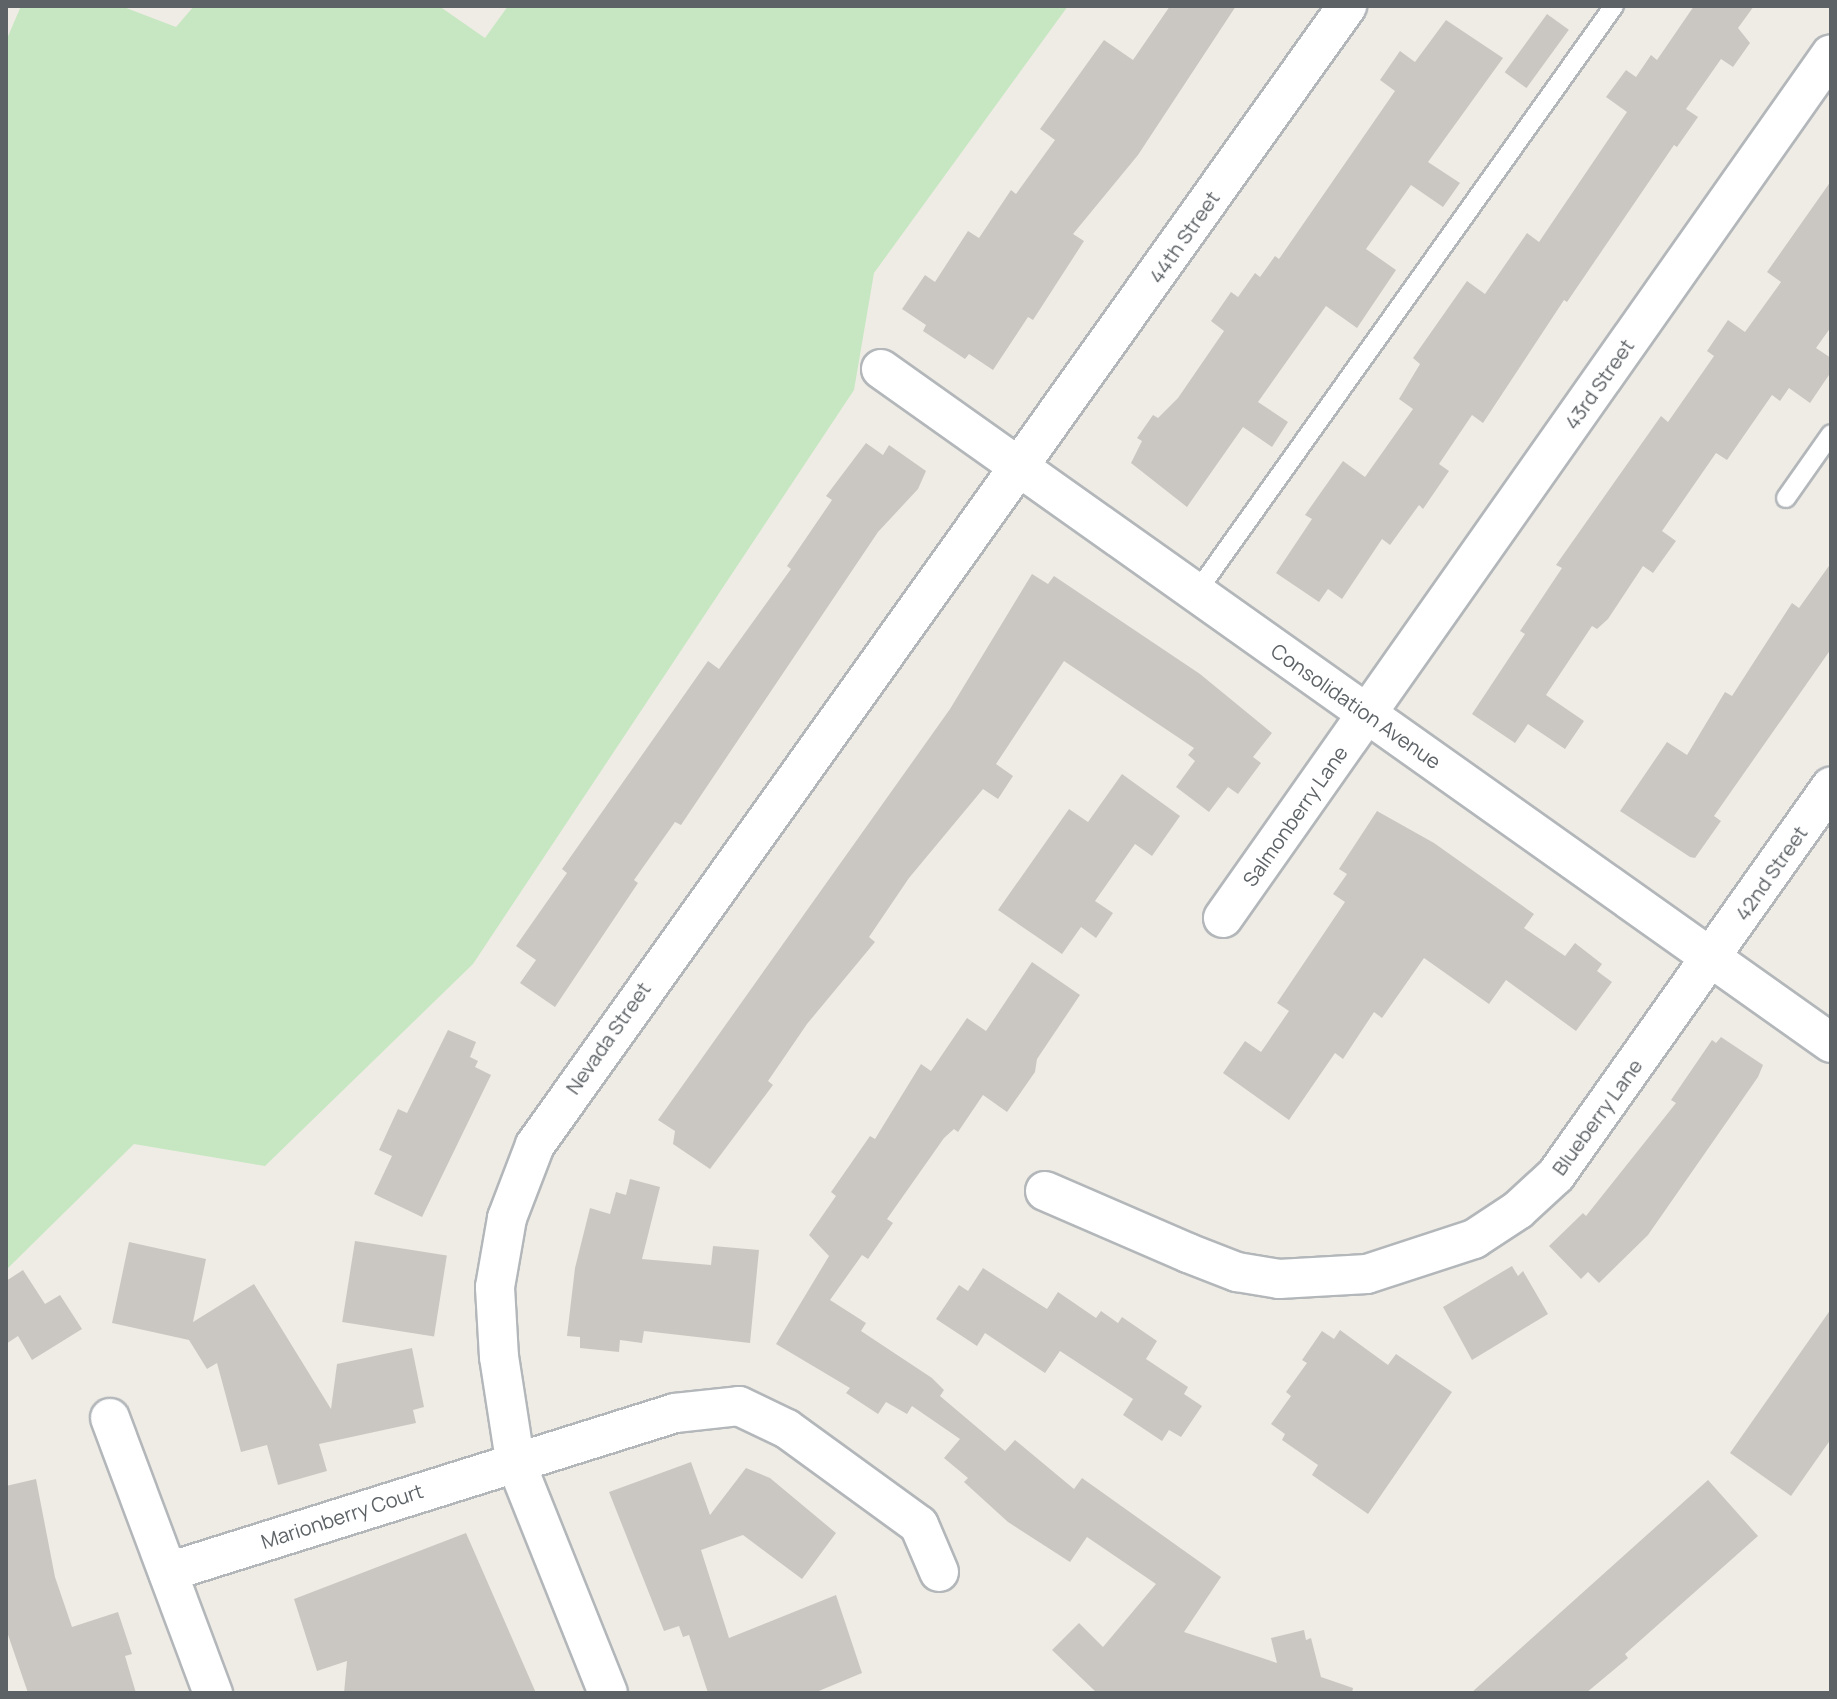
<!DOCTYPE html>
<style>
body{margin:0}
#map{position:relative;width:1837px;height:1699px;overflow:hidden;background:#efece5;font-family:Manrope,sans-serif}
div>[style]{position:absolute}
[style*='--x']{left:calc(var(--x)*1px);top:calc(var(--y)*1px);width:calc(var(--w)*1px);rotate:calc(var(--a)*1deg)}
.green>*{inset:0;background:#c7e7c2}
.building>*{inset:0;background:#cac7c2;transform-origin:0 0}
.roads{filter:drop-shadow(2px 0 #b3b7ba) drop-shadow(-2px 0 #b3b7ba) drop-shadow(0 2px #b3b7ba) drop-shadow(0 -2px #b3b7ba)}
.service>*{height:18px;margin:-9px;padding:0 9px;transform-origin:9px;border-radius:9px;background:#fff}
.minor>*{height:38px;margin:-19px;padding:0 19px;transform-origin:19px;border-radius:19px;background:#fff}
span{translate:-50% -50%;white-space:nowrap;text-align:center;line-height:1.15;-webkit-text-stroke:8px #fff;paint-order:stroke}
.street-label{font-size:20px;color:#5d6266}
.frame{position:absolute;inset:0;border:8px solid #5d6266;pointer-events:none}
</style>
<div id="map">
<div class="green">
<i style="clip-path:polygon(21px 6px,121px 6px,176px 27px,194px 6px,439px 6px,485px 38px,508px 6px,1068px 6px,874px 273px,854px 390px,473px 964px,265px 1166px,134px 1144px,6px 1270px,6px 41px)"></i>
</div>
<div class="building">
<i style="clip-path:polygon(1170px 6px,1236px 6px,1138px 155px,1073px 234px,1084px 241px,1033px 320px,1028px 317px,993px 370px,969px 354px,965px 359px,923px 331px,926px 325px,902px 309px,925px 275px,935px 282px,968px 231px,979px 238px,1011px 190px,1016px 194px,1055px 140px,1040px 129px,1104px 40px,1133px 60px)"></i>
<i style="clip-path:polygon(1694px 6px,1754px 6px,1738px 28px,1750px 43px,1733px 67px,1721px 59px,1686px 109px,1698px 117px,1677px 147px,1674px 145px,1567px 302px,1564px 300px,1483px 423px,1472px 415px,1439px 464px,1449px 471px,1423px 509px,1419px 505px,1390px 545px,1382px 539px,1342px 599px,1328px 589px,1319px 602px,1276px 573px,1312px 519px,1305px 515px,1343px 461px,1365px 477px,1413px 409px,1399px 399px,1420px 364px,1413px 358px,1467px 281px,1485px 294px,1527px 233px,1539px 242px,1627px 112px,1606px 97px,1626px 70px,1636px 77px,1651px 55px,1657px 60px)"></i>
<i style="left:1547px;top:14px;width:27px;height:72px;rotate:36deg"></i>
<i style="clip-path:polygon(1446px 20px,1503px 58px,1428px 162px,1460px 183px,1443px 207px,1411px 185px,1366px 249px,1396px 270px,1357px 328px,1326px 306px,1258px 402px,1288px 422px,1272px 447px,1243px 427px,1187px 507px,1131px 463px,1142px 441px,1137px 438px,1153px 415px,1158px 418px,1178px 398px,1224px 331px,1211px 321px,1231px 292px,1238px 297px,1255px 273px,1260px 277px,1275px 256px,1279px 259px,1395px 91px,1380px 80px,1400px 51px,1415px 62px)"></i>
<i style="clip-path:polygon(1831px 181px,1831px 327px,1816px 348px,1831px 358px,1831px 372px,1810px 403px,1789px 388px,1780px 401px,1772px 395px,1727px 460px,1716px 453px,1662px 531px,1676px 541px,1653px 573px,1643px 566px,1608px 619px,1597px 629px,1592px 626px,1546px 695px,1584px 721px,1565px 749px,1528px 724px,1515px 743px,1472px 714px,1525px 634px,1520px 631px,1562px 568px,1556px 565px,1661px 416px,1668px 422px,1714px 356px,1707px 351px,1728px 320px,1745px 332px,1781px 282px,1767px 272px)"></i>
<i style="clip-path:polygon(866px 443px,883px 455px,889px 445px,926px 471px,918px 489px,878px 532px,681px 825px,675px 822px,634px 880px,638px 883px,555px 1007px,520px 983px,536px 960px,516px 946px,567px 873px,562px 869px,708px 661px,719px 669px,791px 569px,787px 566px,832px 500px,826px 496px)"></i>
<i style="clip-path:polygon(1831px 563px,1831px 649px,1714px 816px,1721px 821px,1695px 858px,1690px 857px,1620px 811px,1667px 742px,1687px 755px,1725px 692px,1732px 696px,1792px 603px,1799px 608px)"></i>
<i style="clip-path:polygon(1032px 574px,1048px 584px,1054px 576px,1200px 674px,1272px 733px,1253px 757px,1261px 763px,1238px 794px,1228px 787px,1209px 812px,1176px 787px,1195px 761px,1188px 755px,1194px 748px,1064px 661px,996px 764px,1013px 776px,998px 799px,983px 789px,909px 878px,869px 937px,875px 942px,807px 1024px,768px 1081px,773px 1085px,710px 1169px,673px 1144px,675px 1131px,658px 1120px,950px 709px)"></i>
<i style="clip-path:polygon(1122px 774px,1180px 816px,1152px 856px,1135px 844px,1095px 901px,1113px 913px,1096px 938px,1081px 927px,1062px 954px,998px 910px,1069px 809px,1088px 822px)"></i>
<i style="clip-path:polygon(1377px 811px,1434px 843px,1534px 914px,1524px 928px,1565px 956px,1575px 943px,1602px 964px,1597px 971px,1612px 982px,1576px 1031px,1506px 980px,1489px 1004px,1424px 958px,1382px 1018px,1374px 1012px,1343px 1059px,1335px 1053px,1289px 1120px,1223px 1073px,1245px 1041px,1261px 1052px,1289px 1011px,1277px 1003px,1345px 902px,1333px 894px,1347px 874px,1339px 869px)"></i>
<i style="clip-path:polygon(1032px 962px,1080px 995px,1037px 1059px,1035px 1072px,1007px 1112px,983px 1095px,958px 1132px,954px 1129px,944px 1138px,887px 1219px,893px 1223px,868px 1259px,862px 1255px,830px 1300px,866px 1323px,861px 1331px,932px 1378px,944px 1390px,940px 1396px,1005px 1451px,1015px 1440px,1074px 1489px,1082px 1478px,1221px 1577px,1184px 1632px,1277px 1663px,1271px 1638px,1304px 1630px,1306px 1640px,1311px 1638px,1321px 1677px,1353px 1688px,1352px 1693px,1097px 1693px,1052px 1650px,1079px 1623px,1103px 1647px,1156px 1584px,1087px 1537px,1070px 1562px,1008px 1522px,964px 1482px,968px 1478px,944px 1458px,960px 1439px,912px 1406px,907px 1414px,886px 1402px,878px 1414px,846px 1393px,850px 1388px,776px 1344px,829px 1256px,809px 1235px,836px 1196px,831px 1192px,870px 1136px,875px 1139px,921px 1064px,931px 1071px,967px 1018px,986px 1031px)"></i>
<i style="clip-path:polygon(448px 1030px,476px 1042px,470px 1057px,478px 1061px,475px 1067px,491px 1075px,422px 1217px,374px 1194px,392px 1156px,379px 1150px,398px 1109px,407px 1113px)"></i>
<i style="clip-path:polygon(1721px 1037px,1763px 1065px,1758px 1077px,1648px 1235px,1599px 1283px,1588px 1272px,1581px 1279px,1549px 1246px,1583px 1213px,1586px 1216px,1676px 1103px,1671px 1100px,1712px 1040px,1716px 1043px)"></i>
<i style="clip-path:polygon(630px 1179px,660px 1187px,642px 1259px,711px 1265px,713px 1246px,759px 1250px,750px 1343px,644px 1331px,642px 1343px,620px 1340px,619px 1352px,580px 1348px,580px 1337px,567px 1336px,575px 1268px,590px 1208px,610px 1214px,616px 1192px,626px 1195px)"></i>
<i style="left:355px;top:1241px;width:93px;height:82px;rotate:9deg"></i>
<i style="clip-path:polygon(129px 1242px,206px 1259px,193px 1322px,254px 1284px,331px 1409px,337px 1364px,412px 1348px,424px 1407px,413px 1410px,416px 1423px,319px 1444px,327px 1471px,278px 1485px,267px 1445px,241px 1452px,217px 1363px,207px 1369px,189px 1340px,112px 1323px)"></i>
<i style="clip-path:polygon(1512px 1266px,1518px 1276px,1523px 1271px,1548px 1314px,1472px 1360px,1443px 1307px)"></i>
<i style="clip-path:polygon(983px 1268px,1047px 1309px,1058px 1292px,1096px 1318px,1101px 1311px,1118px 1323px,1122px 1317px,1157px 1341px,1146px 1359px,1188px 1387px,1184px 1394px,1202px 1406px,1181px 1437px,1169px 1430px,1162px 1441px,1123px 1415px,1133px 1399px,1060px 1351px,1045px 1373px,985px 1333px,977px 1346px,936px 1319px,959px 1285px,968px 1291px)"></i>
<i style="clip-path:polygon(23px 1270px,45px 1304px,60px 1295px,82px 1329px,32px 1360px,18px 1336px,6px 1344px,6px 1281px)"></i>
<i style="clip-path:polygon(1831px 1309px,1831px 1439px,1791px 1496px,1730px 1453px)"></i>
<i style="clip-path:polygon(1340px 1330px,1388px 1365px,1396px 1354px,1452px 1392px,1368px 1514px,1312px 1475px,1318px 1465px,1282px 1440px,1285px 1434px,1271px 1424px,1291px 1396px,1286px 1392px,1307px 1363px,1302px 1360px,1322px 1331px,1334px 1339px)"></i>
<i style="clip-path:polygon(691px 1462px,710px 1515px,746px 1468px,770px 1478px,836px 1533px,802px 1579px,743px 1535px,701px 1550px,729px 1638px,836px 1595px,862px 1673px,814px 1693px,708px 1693px,689px 1635px,683px 1637px,679px 1626px,664px 1631px,609px 1492px)"></i>
<i style="clip-path:polygon(36px 1479px,55px 1577px,72px 1627px,118px 1612px,132px 1654px,125px 1656px,136px 1693px,28px 1693px,6px 1629px,6px 1486px)"></i>
<i style="clip-path:polygon(1708px 1480px,1758px 1536px,1625px 1654px,1628px 1658px,1586px 1693px,1471px 1693px)"></i>
<i style="clip-path:polygon(466px 1533px,536px 1693px,344px 1693px,347px 1661px,317px 1671px,294px 1599px)"></i>
</div>
<div class="roads">
<div class="service">
<i style="--x:1786;--y:498;--w:78;--a:-54.9"></i>
<i style="--x:1196;--y:593;--w:721;--a:-54.55"></i>
</div>
<div class="minor">
<i style="--x:881;--y:369;--w:1165;--a:35.35"></i>
<i style="--x:1223;--y:918;--w:1056;--a:-54.87"></i>
<i style="--x:1045;--y:1191;--w:156;--a:23.4"></i>
<i style="--x:1188;--y:1253;--w:53;--a:21.2"></i>
<i style="--x:1237;--y:1272;--w:43;--a:9.5"></i>
<i style="--x:1279;--y:1279;--w:88;--a:-3.3"></i>
<i style="--x:1367;--y:1274;--w:113;--a:-18.1"></i>
<i style="--x:1474;--y:1239;--w:53;--a:-33.4"></i>
<i style="--x:1518;--y:1210;--w:52;--a:-42.6"></i>
<i style="--x:1556;--y:1175;--w:476;--a:-54.7"></i>
<i style="--x:110;--y:1418;--w:294;--a:69.5"></i>
<i style="--x:168;--y:1572;--w:531;--a:-17.41"></i>
<i style="--x:675;--y:1413;--w:64;--a:-6.2"></i>
<i style="--x:739;--y:1406;--w:53;--a:25.6"></i>
<i style="--x:787;--y:1429;--w:163;--a:36"></i>
<i style="--x:919;--y:1525;--w:51;--a:66.9"></i>
<i style="--x:608;--y:1693;--w:251;--a:-111.8"></i>
<i style="--x:515;--y:1460;--w:104;--a:-98.8"></i>
<i style="--x:499;--y:1357;--w:70;--a:-93.3"></i>
<i style="--x:495;--y:1287;--w:70;--a:-80.1"></i>
<i style="--x:507;--y:1218;--w:78;--a:-69"></i>
<i style="--x:535;--y:1145;--w:1399;--a:-54.51"></i>
</div>
</div>
<div class="street-label">
<span style="left:1184px;top:237px;rotate:-55deg">44th Street</span>
<span style="left:1599px;top:384px;rotate:-55deg">43rd Street</span>
<span style="left:1356px;top:706px;rotate:35deg">Consolidation Avenue</span>
<span style="left:1295px;top:816px;rotate:-55deg">Salmonberry Lane</span>
<span style="left:1771px;top:873px;rotate:-55deg">42nd Street</span>
<span style="left:608px;top:1038px;rotate:-55deg">Nevada Street</span>
<span style="left:1597px;top:1117px;rotate:-54deg">Blueberry Lane</span>
<span style="left:342px;top:1516px;rotate:-18deg">Marionberry Court</span>
</div>
<div class="frame"></div>
</div>
